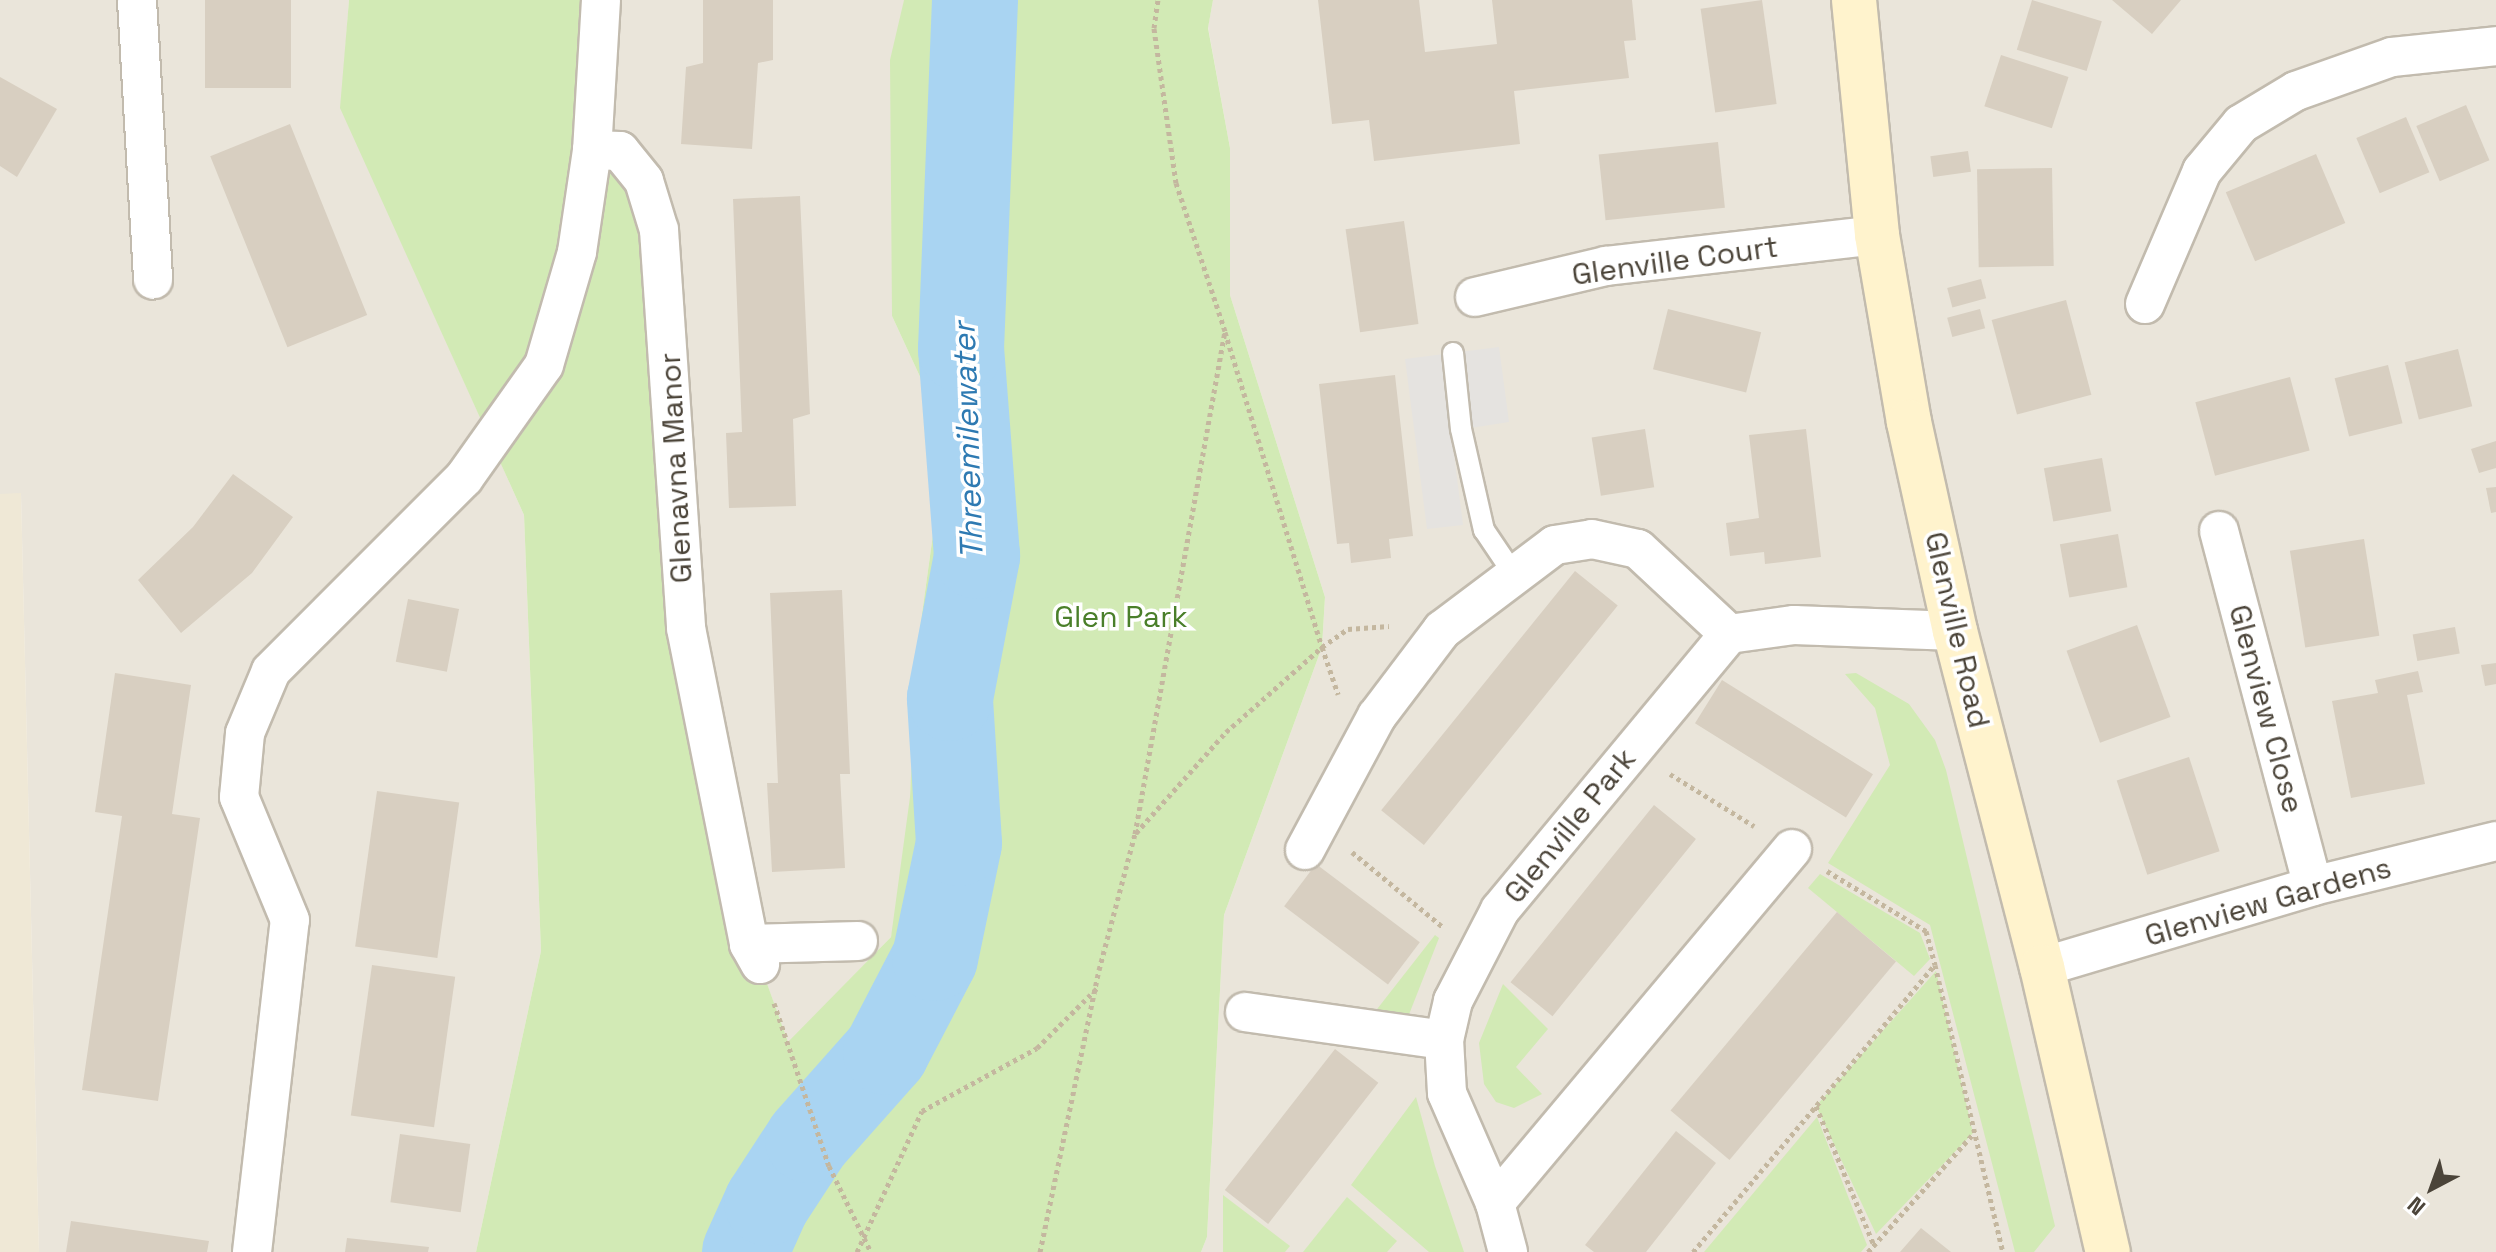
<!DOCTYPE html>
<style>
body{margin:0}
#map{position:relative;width:2496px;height:1252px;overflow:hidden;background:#f6f3ec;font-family:"Space Grotesk",sans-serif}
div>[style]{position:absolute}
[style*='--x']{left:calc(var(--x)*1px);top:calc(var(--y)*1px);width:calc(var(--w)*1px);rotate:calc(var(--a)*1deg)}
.residential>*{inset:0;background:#eae5da}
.education>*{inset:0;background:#efe8d6}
.green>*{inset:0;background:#d2eab5}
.parking>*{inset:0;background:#e5e3e0}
.river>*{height:86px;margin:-43px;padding:0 43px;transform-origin:43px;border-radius:43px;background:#a9d4f2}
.building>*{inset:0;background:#d8cfc1;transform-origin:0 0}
.path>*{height:5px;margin-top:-2.5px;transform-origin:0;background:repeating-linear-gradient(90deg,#c4b79f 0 4px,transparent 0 8px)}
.roads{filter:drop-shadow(2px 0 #c2bbae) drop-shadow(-2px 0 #c2bbae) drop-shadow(0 2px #c2bbae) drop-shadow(0 -2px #c2bbae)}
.lane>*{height:20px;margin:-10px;padding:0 10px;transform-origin:10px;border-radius:10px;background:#fff}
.street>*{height:38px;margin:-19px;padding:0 19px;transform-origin:19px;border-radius:19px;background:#fff}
.secondary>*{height:44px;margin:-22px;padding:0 22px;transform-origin:22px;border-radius:22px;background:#fff3cd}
span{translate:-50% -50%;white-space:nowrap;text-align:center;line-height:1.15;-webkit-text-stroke:7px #fff;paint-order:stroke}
.street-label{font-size:30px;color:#4b4439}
.park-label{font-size:30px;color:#4a7f2a}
.water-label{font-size:32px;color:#2e7ab2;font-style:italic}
.north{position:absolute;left:2392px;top:1148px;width:80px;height:80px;-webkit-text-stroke:6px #fff;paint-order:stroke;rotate:221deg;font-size:22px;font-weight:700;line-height:32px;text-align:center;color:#4b4439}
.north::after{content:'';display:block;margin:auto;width:28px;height:36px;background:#4b4439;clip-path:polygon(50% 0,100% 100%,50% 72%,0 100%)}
</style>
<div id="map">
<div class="residential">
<i style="clip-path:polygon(0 0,349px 0,341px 108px,524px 515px,541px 951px,476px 1252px,39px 1252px,21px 494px,0 494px)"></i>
<i style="clip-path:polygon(601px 0,904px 0,892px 316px,928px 394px,934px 527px,917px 650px,907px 870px,891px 937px,788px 1043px,760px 964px,592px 150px)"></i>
<i style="clip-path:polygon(1213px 0,2496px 0,2496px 1252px,1201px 1252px,1207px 1237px,1224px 915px,1322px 647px,1325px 597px,1230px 295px,1230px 148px,1208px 27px)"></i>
</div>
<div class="education">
<i style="clip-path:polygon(21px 493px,39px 1252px,0 1252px,0 494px)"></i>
</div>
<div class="green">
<i style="clip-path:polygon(349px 0,601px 0,592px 149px,644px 181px,686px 628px,760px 964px,788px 1042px,891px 937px,910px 797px,917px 650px,934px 527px,928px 394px,892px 316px,890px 60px,904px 0,1213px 0,1208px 28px,1230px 148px,1230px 295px,1325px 597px,1322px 647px,1224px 915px,1207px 1237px,1201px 1252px,476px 1252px,541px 951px,524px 515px,340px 108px)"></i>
<i style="clip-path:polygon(1856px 673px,1909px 704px,1935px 740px,1946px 770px,2055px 1226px,2034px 1252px,2015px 1252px,1930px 925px,1828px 863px,1890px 765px,1875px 708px,1845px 674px)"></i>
<i style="clip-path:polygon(1820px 874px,1920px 933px,1930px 959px,1914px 976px,1808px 888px)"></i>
<i style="clip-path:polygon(1435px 935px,1439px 938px,1408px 1017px,1374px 1013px)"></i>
<i style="clip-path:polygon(1936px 971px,1973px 1133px,1876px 1234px,1816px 1106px)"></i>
<i style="clip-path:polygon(1503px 984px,1548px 1029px,1516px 1067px,1542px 1094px,1514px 1108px,1496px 1102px,1484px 1084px,1479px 1043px)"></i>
<i style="clip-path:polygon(1416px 1097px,1435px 1166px,1464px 1252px,1429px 1252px,1351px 1185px)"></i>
<i style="clip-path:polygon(1817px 1117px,1867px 1245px,1861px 1252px,1704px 1252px)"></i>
<i style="clip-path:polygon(1223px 1195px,1290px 1246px,1285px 1252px,1223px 1252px)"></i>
<i style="clip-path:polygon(1347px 1197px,1397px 1241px,1387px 1252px,1303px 1252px)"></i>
</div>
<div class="parking">
<i style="clip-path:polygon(1499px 347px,1509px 422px,1451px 431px,1463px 525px,1427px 529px,1405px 359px)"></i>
</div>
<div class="river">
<i style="--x:745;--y:1252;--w:54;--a:-65.8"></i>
<i style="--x:767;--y:1203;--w:75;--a:-56.9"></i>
<i style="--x:808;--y:1140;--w:118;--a:-48.4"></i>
<i style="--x:886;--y:1052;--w:106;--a:-62.5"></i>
<i style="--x:935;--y:958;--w:117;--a:-78.2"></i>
<i style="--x:959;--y:843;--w:145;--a:-93.6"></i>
<i style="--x:950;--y:698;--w:145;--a:-79.2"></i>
<i style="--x:977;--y:556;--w:208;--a:-94.4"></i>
<i style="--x:961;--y:349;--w:349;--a:-87.7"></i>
</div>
<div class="building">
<i style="left:205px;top:0;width:86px;height:88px"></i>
<i style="clip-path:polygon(703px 0,773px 0,773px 60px,758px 63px,752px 149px,681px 144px,686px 67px,703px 63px)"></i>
<i style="clip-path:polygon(1318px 0,1419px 0,1425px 52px,1497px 44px,1492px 0,1632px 0,1636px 40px,1624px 41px,1629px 78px,1514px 91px,1520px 144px,1374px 161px,1369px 120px,1332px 124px)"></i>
<i style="left:1762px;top:0;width:105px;height:62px;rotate:82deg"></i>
<i style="left:2032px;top:0;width:73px;height:52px;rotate:17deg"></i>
<i style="clip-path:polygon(2112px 0,2181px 0,2152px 34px)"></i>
<i style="left:2001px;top:55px;width:71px;height:54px;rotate:18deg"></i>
<i style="clip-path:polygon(0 77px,57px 109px,17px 177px,0 166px)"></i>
<i style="left:2466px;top:105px;width:60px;height:54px;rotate:67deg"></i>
<i style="left:2406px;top:117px;width:60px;height:54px;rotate:67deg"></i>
<i style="left:290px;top:124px;width:206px;height:86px;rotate:68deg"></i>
<i style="left:1718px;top:142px;width:66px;height:120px;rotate:84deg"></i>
<i style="left:1968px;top:151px;width:21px;height:38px;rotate:82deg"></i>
<i style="left:2316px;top:154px;width:75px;height:98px;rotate:67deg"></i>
<i style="left:2052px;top:168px;width:98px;height:75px;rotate:89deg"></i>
<i style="clip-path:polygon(800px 196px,810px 414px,793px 419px,796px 506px,729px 508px,726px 433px,742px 432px,733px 199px)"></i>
<i style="left:1404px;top:221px;width:104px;height:59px;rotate:82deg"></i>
<i style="left:1981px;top:279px;width:20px;height:35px;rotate:75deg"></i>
<i style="left:2066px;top:300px;width:98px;height:77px;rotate:75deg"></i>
<i style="left:1668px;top:309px;width:96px;height:62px;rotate:14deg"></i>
<i style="left:1980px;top:309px;width:20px;height:34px;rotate:75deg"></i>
<i style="left:2458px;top:349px;width:59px;height:55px;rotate:76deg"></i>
<i style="left:2388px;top:365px;width:60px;height:55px;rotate:76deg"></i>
<i style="clip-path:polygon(1395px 375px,1413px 536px,1389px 539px,1391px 558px,1351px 563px,1349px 543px,1337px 544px,1319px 384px)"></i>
<i style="left:2290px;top:377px;width:76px;height:98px;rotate:75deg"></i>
<i style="left:1645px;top:429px;width:59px;height:54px;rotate:81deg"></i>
<i style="clip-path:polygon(1806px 429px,1821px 557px,1765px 564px,1764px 552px,1730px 556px,1726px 523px,1759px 518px,1749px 435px)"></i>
<i style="clip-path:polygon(2496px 441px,2496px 468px,2479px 473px,2471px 449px)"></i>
<i style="left:2102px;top:458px;width:54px;height:59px;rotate:80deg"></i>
<i style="clip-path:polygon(233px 474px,293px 517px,252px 573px,181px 633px,138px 580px,193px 527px)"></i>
<i style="clip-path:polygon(2496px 487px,2496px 512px,2491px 513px,2486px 488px)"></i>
<i style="left:2118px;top:534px;width:54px;height:59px;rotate:80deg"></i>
<i style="left:2364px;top:539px;width:98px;height:75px;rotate:81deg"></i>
<i style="left:1575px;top:571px;width:55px;height:308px;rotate:39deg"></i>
<i style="clip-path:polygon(842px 590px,850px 774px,840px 774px,845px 868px,772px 872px,767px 783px,778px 783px,770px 593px)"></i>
<i style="left:408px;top:599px;width:52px;height:64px;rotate:11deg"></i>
<i style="left:2137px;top:625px;width:98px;height:75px;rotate:70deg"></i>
<i style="left:2455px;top:627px;width:27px;height:43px;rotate:80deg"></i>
<i style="clip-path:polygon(2496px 663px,2496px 684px,2485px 686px,2481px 665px)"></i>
<i style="clip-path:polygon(2418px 671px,2423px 692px,2407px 695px,2425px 784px,2351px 798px,2332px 701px,2378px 693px,2375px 680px)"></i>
<i style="clip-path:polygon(115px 673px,191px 685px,172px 814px,200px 818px,158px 1101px,82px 1090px,122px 816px,95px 812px)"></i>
<i style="left:1722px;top:680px;width:178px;height:51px;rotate:32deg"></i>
<i style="left:2189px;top:757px;width:99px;height:76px;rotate:72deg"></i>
<i style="left:377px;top:791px;width:83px;height:157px;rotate:8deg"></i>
<i style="left:1654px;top:805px;width:54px;height:228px;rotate:39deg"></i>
<i style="left:1316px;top:864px;width:130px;height:53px;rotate:37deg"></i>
<i style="left:1837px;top:912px;width:77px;height:259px;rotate:40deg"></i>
<i style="left:372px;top:965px;width:84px;height:152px;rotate:8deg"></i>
<i style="left:1335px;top:1049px;width:55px;height:179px;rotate:38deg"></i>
<i style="clip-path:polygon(1676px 1131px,1716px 1163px,1646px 1252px,1594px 1252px,1585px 1245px)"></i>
<i style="left:400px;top:1134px;width:71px;height:69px;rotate:8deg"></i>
<i style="clip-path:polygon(71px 1221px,209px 1241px,207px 1252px,66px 1252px)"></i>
<i style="clip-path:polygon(1921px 1228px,1951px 1252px,1900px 1252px)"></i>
<i style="clip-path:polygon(347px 1238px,429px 1247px,428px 1252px,345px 1252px)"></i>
</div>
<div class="path">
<i style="--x:1225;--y:332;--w:330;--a:72.9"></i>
<i style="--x:1322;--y:647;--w:32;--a:-35"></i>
<i style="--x:1348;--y:629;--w:41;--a:-4.2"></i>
<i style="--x:1670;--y:774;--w:99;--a:31.8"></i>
<i style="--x:1136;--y:833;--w:135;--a:-48.3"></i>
<i style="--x:1226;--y:732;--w:128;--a:-41.5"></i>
<i style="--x:1322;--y:647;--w:50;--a:71.2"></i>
<i style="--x:1352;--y:852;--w:118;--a:39.5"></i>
<i style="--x:1827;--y:871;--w:116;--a:31.2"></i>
<i style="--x:1926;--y:931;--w:35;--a:75"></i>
<i style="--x:774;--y:1003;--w:172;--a:71.4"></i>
<i style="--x:829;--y:1166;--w:96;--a:64"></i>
<i style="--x:1816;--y:1106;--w:151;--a:67.4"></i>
<i style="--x:857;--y:1252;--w:155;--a:-65.3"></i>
<i style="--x:922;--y:1111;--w:131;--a:-28.7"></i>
<i style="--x:1037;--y:1048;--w:85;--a:-45"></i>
<i style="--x:1040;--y:1252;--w:288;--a:-78.2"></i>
<i style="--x:1099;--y:970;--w:141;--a:-75.2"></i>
<i style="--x:1135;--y:834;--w:511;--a:-79.86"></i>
<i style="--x:1225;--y:331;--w:156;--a:-108.3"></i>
<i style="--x:1176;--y:183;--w:157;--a:-98.1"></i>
<i style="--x:1154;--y:28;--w:28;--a:-82"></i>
<i style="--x:1693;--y:1252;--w:375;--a:-49.9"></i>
<i style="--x:1935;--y:965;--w:295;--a:76.7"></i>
<i style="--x:1868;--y:1252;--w:158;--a:-48.3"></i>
</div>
<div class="roads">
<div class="lane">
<i style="--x:1453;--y:353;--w:76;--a:84"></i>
<i style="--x:1461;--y:429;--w:104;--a:77.2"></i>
<i style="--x:1484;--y:530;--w:55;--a:56"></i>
</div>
<div class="street">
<i style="--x:137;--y:0;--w:280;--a:86.7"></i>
<i style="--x:601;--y:0;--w:150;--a:93.4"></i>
<i style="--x:592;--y:150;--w:28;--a:2"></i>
<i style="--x:620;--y:151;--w:38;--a:51"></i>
<i style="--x:644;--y:181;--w:51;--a:73"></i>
<i style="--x:659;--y:230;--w:399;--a:86.1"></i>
<i style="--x:686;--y:628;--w:322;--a:78.7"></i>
<i style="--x:749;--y:944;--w:23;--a:61"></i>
<i style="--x:1475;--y:297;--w:135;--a:-13.3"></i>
<i style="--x:1606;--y:266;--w:273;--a:-6.5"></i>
<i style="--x:2145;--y:304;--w:145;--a:-66.8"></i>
<i style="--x:2202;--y:171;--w:61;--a:-50.3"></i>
<i style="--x:2241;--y:124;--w:64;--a:-31"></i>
<i style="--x:2296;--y:91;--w:102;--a:-19.5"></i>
<i style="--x:2392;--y:57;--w:105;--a:-6"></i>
<i style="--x:2219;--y:531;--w:367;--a:75.2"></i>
<i style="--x:1305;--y:850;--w:152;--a:-61.8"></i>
<i style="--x:1377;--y:716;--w:108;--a:-52.9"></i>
<i style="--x:1442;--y:630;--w:141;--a:-37"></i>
<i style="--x:1555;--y:545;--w:37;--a:-9"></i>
<i style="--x:1592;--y:539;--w:47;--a:12.3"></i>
<i style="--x:1638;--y:549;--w:125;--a:43"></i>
<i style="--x:749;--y:944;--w:109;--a:-1.6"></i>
<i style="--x:2042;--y:967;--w:283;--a:-16.6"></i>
<i style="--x:2313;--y:886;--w:188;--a:-13.8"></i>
<i style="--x:1245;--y:1012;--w:201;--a:8"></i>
<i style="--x:1495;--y:1203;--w:462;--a:-50"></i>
<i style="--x:252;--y:1252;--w:334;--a:-83.5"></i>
<i style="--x:290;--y:920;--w:133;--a:-112.5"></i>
<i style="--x:239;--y:797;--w:64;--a:-84.6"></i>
<i style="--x:245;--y:733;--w:67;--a:-67.2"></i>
<i style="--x:271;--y:671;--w:273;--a:-45"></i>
<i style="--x:464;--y:478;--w:138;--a:-54.7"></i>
<i style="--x:544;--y:365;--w:118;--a:-73.7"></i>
<i style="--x:577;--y:252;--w:103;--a:-81.6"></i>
<i style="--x:1508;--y:1252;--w:51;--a:-104.9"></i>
<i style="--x:1495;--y:1203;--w:120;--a:-113.6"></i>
<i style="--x:1447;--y:1093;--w:53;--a:-93.2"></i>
<i style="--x:1444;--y:1040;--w:40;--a:-77"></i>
<i style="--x:1453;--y:1001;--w:102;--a:-62.7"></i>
<i style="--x:1500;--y:910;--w:359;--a:-50.3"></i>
<i style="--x:1729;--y:634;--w:66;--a:-7.9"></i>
<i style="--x:1794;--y:625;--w:161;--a:2.1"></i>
</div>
<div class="secondary">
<i style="--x:1854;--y:0;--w:236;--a:84.4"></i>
<i style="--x:1877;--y:235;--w:190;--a:80.3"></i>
<i style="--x:1909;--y:422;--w:214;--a:77.6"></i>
<i style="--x:1955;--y:631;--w:347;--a:75.5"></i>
<i style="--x:2042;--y:967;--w:293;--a:77"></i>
</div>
</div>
<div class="street-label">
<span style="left:1675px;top:261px;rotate:-8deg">Glenville Court</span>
<span style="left:676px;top:468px;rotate:-93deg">Glenavna Manor</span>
<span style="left:1957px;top:630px;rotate:77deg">Glenville Road</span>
<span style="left:2266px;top:709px;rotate:75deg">Glenview Close</span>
<span style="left:1570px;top:826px;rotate:-51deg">Glenville Park</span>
<span style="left:2268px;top:902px;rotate:-16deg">Glenview Gardens</span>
</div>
<div class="park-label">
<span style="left:1121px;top:617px">Glen Park</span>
</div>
<div class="water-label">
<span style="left:968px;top:441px;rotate:-92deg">Threemilewater</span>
</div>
<div class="north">N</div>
</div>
